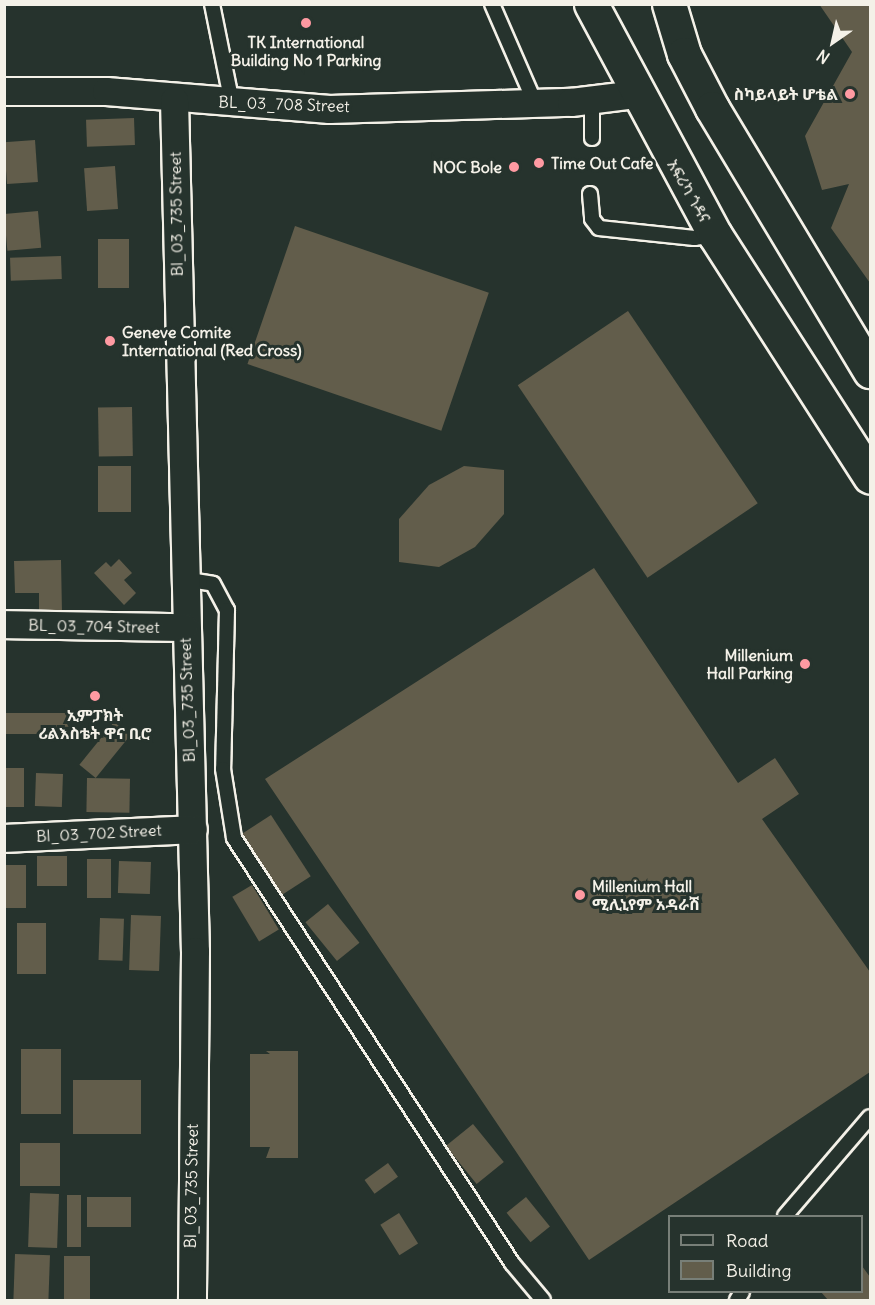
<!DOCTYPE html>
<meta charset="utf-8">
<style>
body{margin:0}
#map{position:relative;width:875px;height:1305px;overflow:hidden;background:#26332d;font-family:Delius,"Noto Sans Ethiopic",sans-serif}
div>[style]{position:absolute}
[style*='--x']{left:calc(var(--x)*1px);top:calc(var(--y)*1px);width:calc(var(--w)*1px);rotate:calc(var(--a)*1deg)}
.building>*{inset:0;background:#625d4b;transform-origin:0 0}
.roads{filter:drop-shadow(2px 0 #f4f1e8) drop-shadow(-2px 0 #f4f1e8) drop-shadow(0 2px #f4f1e8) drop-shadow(0 -2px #f4f1e8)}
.lane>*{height:14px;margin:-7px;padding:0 7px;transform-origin:7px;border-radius:7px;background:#26332d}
.street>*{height:27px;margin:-13.5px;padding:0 13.5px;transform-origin:13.5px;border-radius:13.5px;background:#26332d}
.primary>*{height:33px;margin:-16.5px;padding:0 16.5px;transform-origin:16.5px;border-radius:16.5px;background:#26332d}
.dots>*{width:16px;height:16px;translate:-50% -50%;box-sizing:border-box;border:3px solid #26332d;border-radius:50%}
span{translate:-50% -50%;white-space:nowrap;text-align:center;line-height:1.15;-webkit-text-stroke:6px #26332d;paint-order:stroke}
.poi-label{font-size:16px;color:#f4f1e8;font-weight:700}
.right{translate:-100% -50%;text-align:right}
.left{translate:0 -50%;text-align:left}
.street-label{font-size:16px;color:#f4f1e8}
.frame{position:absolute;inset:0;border:6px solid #f4f1e8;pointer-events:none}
.legend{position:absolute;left:668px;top:1215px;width:195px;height:78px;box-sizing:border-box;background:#26332d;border:2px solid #787f78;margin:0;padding:8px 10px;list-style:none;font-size:18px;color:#f4f1e8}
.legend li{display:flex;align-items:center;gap:12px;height:30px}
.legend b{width:30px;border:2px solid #787f78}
.north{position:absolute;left:803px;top:12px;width:60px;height:60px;-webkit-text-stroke:4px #26332d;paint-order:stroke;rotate:214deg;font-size:16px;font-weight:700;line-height:24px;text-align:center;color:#f4f1e8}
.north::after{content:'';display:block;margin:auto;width:21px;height:27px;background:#f4f1e8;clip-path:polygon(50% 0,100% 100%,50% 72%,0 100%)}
</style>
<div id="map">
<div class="building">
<i style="clip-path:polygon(819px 4px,870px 4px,870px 283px,831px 228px,849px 184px,822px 190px,805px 136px,852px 52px)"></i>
<i style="left:134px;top:118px;width:27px;height:48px;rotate:88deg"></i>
<i style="left:35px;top:140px;width:42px;height:31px;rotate:86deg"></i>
<i style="left:115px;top:166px;width:43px;height:31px;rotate:86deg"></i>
<i style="left:38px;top:211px;width:37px;height:34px;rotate:85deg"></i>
<i style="left:295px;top:226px;width:205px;height:146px;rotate:19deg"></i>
<i style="left:98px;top:239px;width:31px;height:49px"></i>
<i style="left:61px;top:256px;width:23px;height:51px;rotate:88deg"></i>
<i style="left:628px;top:311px;width:232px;height:133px;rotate:56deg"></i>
<i style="left:132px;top:407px;width:49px;height:34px;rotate:89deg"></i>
<i style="left:98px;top:466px;width:33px;height:46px"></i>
<i style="clip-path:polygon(464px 466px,504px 470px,504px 514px,475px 547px,439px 567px,399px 562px,399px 519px,429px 485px)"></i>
<i style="clip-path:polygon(119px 559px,132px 573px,124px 580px,136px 593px,124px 605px,94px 573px,106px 562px,111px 567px)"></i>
<i style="clip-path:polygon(61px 560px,62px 613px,39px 613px,39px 593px,15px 593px,14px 561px)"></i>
<i style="clip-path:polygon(594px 568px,738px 783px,775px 758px,799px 794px,762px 819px,870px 972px,870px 1072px,589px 1260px,265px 779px)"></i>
<i style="left:4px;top:713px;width:67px;height:21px"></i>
<i style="left:114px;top:722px;width:21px;height:55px;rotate:39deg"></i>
<i style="left:4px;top:768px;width:20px;height:39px"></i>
<i style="left:36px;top:773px;width:27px;height:33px;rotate:2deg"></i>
<i style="left:87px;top:778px;width:43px;height:34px;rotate:1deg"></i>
<i style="left:271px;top:815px;width:73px;height:35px;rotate:57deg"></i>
<i style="left:37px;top:856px;width:30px;height:30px"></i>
<i style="left:87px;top:859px;width:24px;height:39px"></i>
<i style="left:119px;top:861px;width:32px;height:32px;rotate:2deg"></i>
<i style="left:4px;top:865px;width:22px;height:43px"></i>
<i style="left:252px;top:885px;width:52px;height:23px;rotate:59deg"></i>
<i style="left:328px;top:904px;width:50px;height:29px;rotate:51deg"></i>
<i style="left:131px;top:915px;width:30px;height:55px;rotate:2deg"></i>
<i style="left:100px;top:918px;width:24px;height:42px;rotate:2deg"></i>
<i style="left:17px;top:923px;width:29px;height:51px"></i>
<i style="left:21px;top:1049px;width:40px;height:65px"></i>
<i style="clip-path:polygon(266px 1051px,298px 1051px,298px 1158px,266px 1158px,270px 1147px,250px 1147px,250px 1054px,270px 1054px)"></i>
<i style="left:73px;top:1080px;width:68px;height:54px"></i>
<i style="left:473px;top:1124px;width:49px;height:35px;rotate:51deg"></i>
<i style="left:20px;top:1143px;width:40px;height:43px"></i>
<i style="left:388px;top:1163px;width:17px;height:29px;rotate:54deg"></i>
<i style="left:30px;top:1193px;width:29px;height:54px;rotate:2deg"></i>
<i style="left:67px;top:1195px;width:14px;height:52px"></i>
<i style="left:87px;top:1197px;width:44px;height:30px"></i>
<i style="left:526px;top:1197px;width:38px;height:25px;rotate:51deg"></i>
<i style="left:399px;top:1213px;width:36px;height:22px;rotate:58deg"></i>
<i style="left:15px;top:1254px;width:35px;height:46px;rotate:2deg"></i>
<i style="left:64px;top:1256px;width:26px;height:44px"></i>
<i style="clip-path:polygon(862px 1266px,870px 1277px,870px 1300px,828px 1300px,821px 1292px,862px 1292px)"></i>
</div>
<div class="roads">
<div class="lane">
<i style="--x:212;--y:4;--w:101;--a:78.6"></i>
<i style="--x:492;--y:4;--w:108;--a:66.5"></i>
<i style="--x:592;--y:138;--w:39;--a:-90"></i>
<i style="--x:590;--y:194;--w:25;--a:85"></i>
<i style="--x:592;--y:219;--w:11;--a:52"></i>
<i style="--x:599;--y:228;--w:96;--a:6"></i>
<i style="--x:694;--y:238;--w:21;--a:-8"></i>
<i style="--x:183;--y:579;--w:30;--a:9"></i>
<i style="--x:213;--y:584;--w:30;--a:62"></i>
<i style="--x:227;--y:610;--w:159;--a:91.4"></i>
<i style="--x:223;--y:769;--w:70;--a:80.9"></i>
<i style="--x:234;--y:838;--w:508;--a:56.81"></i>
<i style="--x:512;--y:1263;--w:48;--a:50"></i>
<i style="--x:785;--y:1216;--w:130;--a:-49.4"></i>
<i style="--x:737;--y:1300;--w:9;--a:-58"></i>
</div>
<div class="street">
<i style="--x:4;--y:91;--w:102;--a:0"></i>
<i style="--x:106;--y:91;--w:224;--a:4.6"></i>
<i style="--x:329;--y:109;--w:242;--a:-1.7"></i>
<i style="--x:571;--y:102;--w:64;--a:-7.1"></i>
<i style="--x:174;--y:100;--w:851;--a:88.59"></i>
<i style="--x:195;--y:951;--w:349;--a:90.5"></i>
<i style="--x:4;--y:624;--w:180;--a:1"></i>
<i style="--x:4;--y:838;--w:189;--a:-2.7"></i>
</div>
<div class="primary">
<i style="--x:591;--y:4;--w:262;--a:61.8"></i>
<i style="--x:715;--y:235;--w:287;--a:57.3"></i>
<i style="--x:669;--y:4;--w:52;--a:73.3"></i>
<i style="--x:684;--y:54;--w:61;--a:62.6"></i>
<i style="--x:712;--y:108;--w:307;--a:59"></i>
</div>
</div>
<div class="dots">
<i style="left:306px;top:23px;background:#ff9aa2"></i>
<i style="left:850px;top:94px;background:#ff9aa2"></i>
<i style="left:539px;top:163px;background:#ff9aa2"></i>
<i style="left:514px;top:167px;background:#ff9aa2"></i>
<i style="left:110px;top:341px;background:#ff9aa2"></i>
<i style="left:805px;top:664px;background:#ff9aa2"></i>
<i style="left:95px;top:696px;background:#ff9aa2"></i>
<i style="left:580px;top:895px;background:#ff9aa2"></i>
</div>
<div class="poi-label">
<span style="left:306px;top:51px">TK International<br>Building No 1 Parking</span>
<span class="right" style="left:838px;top:94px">ስካይላይት ሆቴል</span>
<span class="left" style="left:551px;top:163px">Time Out Cafe</span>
<span class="right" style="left:502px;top:167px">NOC Bole</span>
<span class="left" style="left:122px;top:341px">Geneve Comite<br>International (Red Cross)</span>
<span class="right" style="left:793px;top:664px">Millenium<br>Hall Parking</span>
<span style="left:95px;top:724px">ኢምፓክት<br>ሪልእስቴት ዋና ቢሮ</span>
<span class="left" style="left:592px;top:895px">Millenium Hall<br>ሚሊኒየም አዳራሽ</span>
</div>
<div class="street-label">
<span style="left:284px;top:104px;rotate:2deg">BL_03_708 Street</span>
<span style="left:689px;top:191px;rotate:60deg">አፍሪካ ጎዳና</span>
<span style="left:176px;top:214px;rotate:-91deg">Bl_03_735 Street</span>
<span style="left:94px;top:626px;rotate:1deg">BL_03_704 Street</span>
<span style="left:187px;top:700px;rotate:-92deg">Bl_03_735 Street</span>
<span style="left:99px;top:833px;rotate:-3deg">Bl_03_702 Street</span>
<span style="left:191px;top:1186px;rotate:-89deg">Bl_03_735 Street</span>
</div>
<div class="frame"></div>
<ul class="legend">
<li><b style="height:8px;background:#26332d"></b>Road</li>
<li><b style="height:16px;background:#625d4b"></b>Building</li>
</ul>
<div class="north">N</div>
</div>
